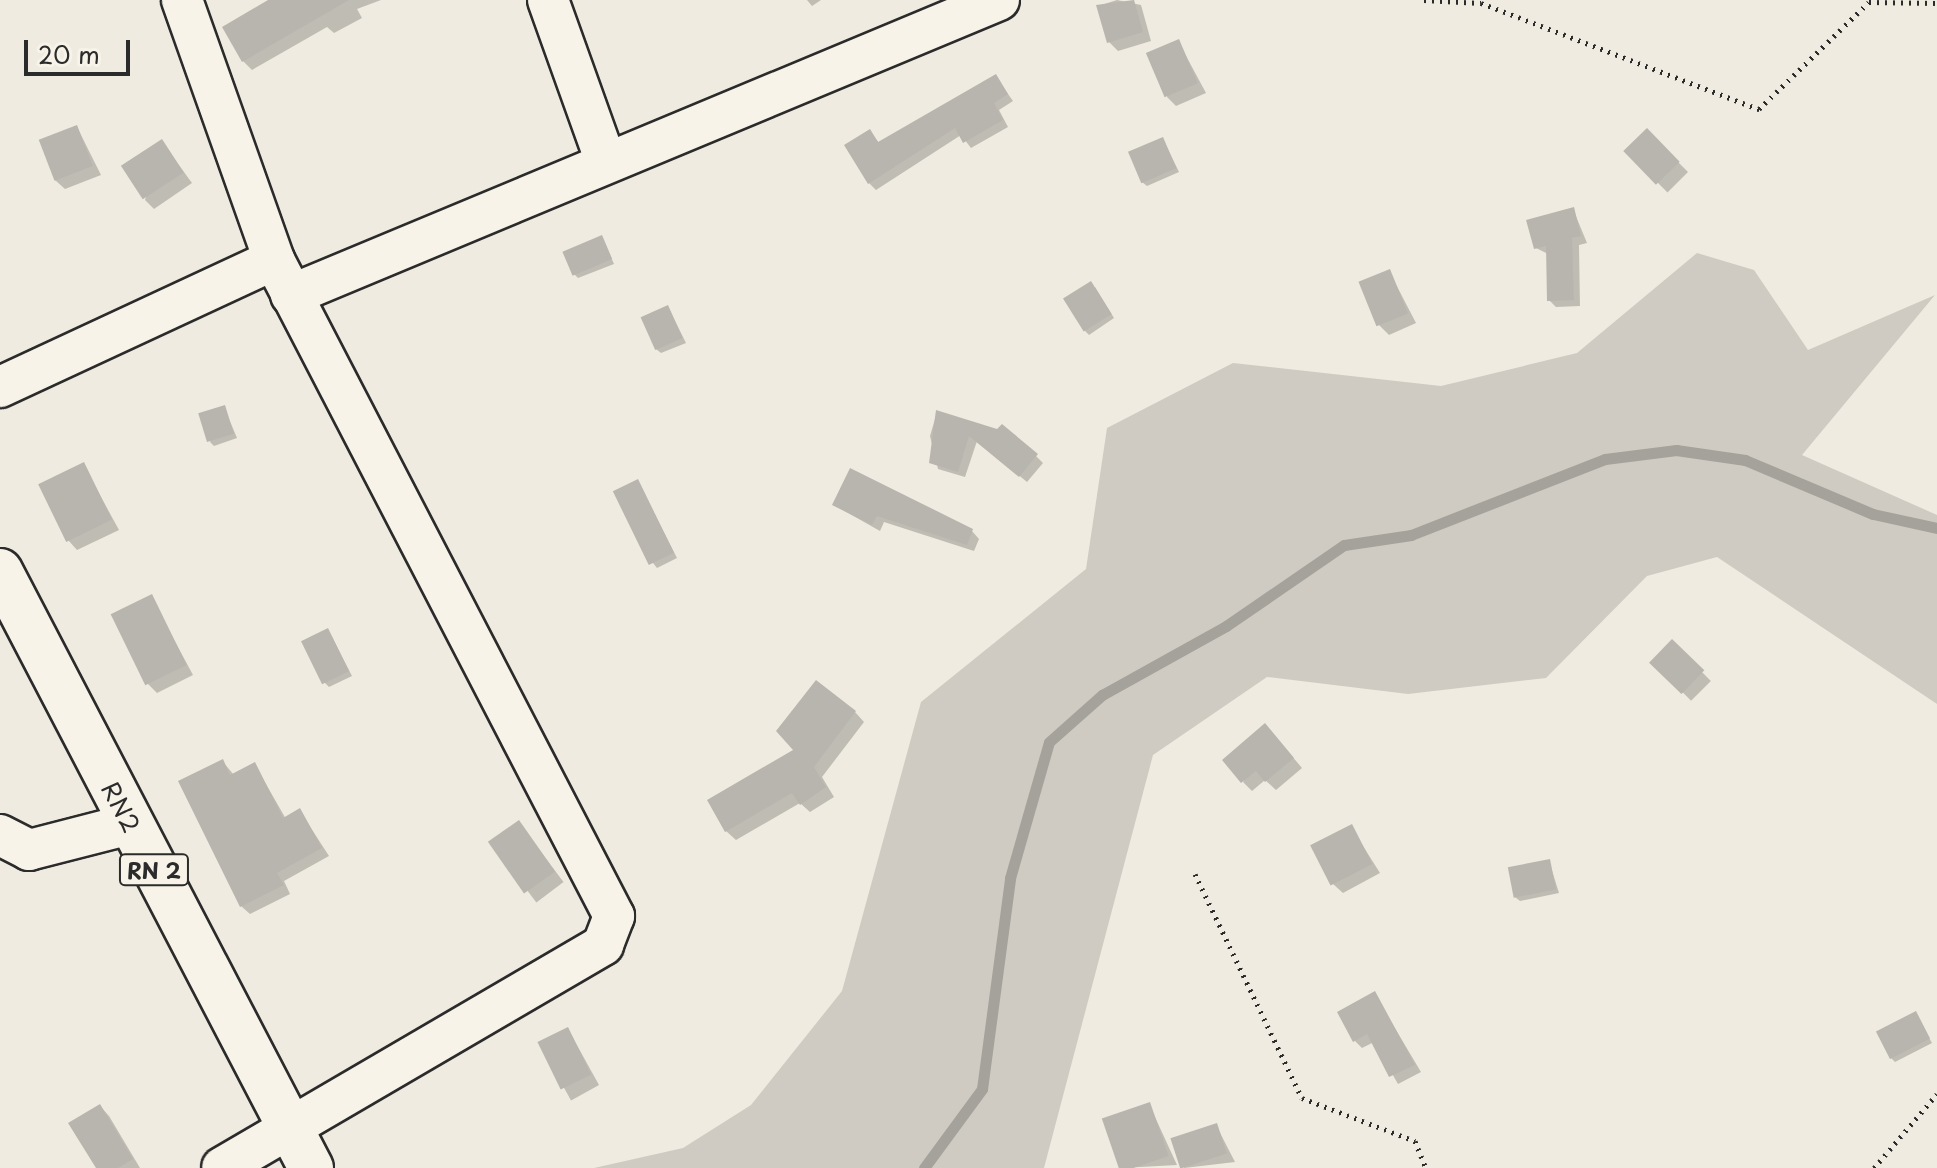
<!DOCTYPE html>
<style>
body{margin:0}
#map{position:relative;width:1937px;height:1168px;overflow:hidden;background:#efebe0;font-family:"Playpen Sans",sans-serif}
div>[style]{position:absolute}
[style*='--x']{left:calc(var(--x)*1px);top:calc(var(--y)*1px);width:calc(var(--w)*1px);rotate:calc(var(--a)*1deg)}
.green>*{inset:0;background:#cfcbc2}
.shadow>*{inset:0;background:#0003;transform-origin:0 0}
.stream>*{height:11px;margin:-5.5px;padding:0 5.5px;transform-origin:5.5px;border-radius:5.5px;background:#a4a29a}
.building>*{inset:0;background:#b8b5ae;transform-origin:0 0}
.path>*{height:5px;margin-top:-2.5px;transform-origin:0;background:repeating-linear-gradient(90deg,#2b2b2b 0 2px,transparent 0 8px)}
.roads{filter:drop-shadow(2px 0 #2b2b2b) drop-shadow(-2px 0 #2b2b2b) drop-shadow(0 2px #2b2b2b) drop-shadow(0 -2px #2b2b2b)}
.minor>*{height:40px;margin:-20px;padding:0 20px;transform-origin:20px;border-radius:20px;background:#f7f3e8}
.major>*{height:44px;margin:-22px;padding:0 22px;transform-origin:22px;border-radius:22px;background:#f7f3e8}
span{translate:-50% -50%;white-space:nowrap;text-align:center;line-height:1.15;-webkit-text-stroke:6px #f7f3e8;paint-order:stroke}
.shield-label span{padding:2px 6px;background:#f7f3e8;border:2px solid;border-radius:6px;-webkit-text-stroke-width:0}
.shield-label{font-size:22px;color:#2b2b2b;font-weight:700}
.street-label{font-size:24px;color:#2b2b2b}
.scale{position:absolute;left:24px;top:40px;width:106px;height:36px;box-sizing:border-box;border:4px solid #2b2b2b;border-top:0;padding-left:10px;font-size:24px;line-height:28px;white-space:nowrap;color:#2b2b2b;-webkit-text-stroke:6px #f7f3e8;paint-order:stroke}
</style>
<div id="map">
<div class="green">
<i style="clip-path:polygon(1697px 253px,1754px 270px,1808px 350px,1935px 295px,1802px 455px,1937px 515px,1937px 704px,1717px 557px,1647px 576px,1546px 678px,1408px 694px,1267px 677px,1153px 755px,1044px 1168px,594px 1168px,683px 1148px,751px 1105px,842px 991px,921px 702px,1086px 569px,1107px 428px,1233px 363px,1441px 386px,1577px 353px)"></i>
</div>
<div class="shadow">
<i style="clip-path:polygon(272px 0,381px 0,357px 9px,362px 18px,334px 33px,327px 27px,252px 70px,243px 61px)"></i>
<i style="clip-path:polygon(807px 0,821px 0,812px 6px)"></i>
<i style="clip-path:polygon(1117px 0,1141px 5px,1151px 41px,1118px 51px,1109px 42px,1098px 6px)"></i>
<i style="clip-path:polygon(1178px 41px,1206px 93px,1176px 106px,1167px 97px)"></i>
<i style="clip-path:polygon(996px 77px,1013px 101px,999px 110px,1008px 127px,971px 148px,961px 135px,876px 190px,869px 183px,870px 132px,880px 144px)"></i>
<i style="clip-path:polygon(77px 127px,101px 175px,65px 189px,55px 180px)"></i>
<i style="left:1647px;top:131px;width:58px;height:29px;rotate:45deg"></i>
<i style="clip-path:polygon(1163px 139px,1179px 172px,1147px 186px,1142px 182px)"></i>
<i style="clip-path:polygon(162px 142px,192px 183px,154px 209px,145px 200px)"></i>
<i style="clip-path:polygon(1573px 209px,1587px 243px,1579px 245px,1580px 306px,1556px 307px,1549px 300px,1548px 254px,1536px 248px)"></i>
<i style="clip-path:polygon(602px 237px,614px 264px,578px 278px,574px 274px)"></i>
<i style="clip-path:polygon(1389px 271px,1416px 323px,1389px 335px,1379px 325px)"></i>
<i style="clip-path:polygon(1095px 287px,1114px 318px,1089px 335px,1085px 331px)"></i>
<i style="clip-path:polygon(668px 307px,686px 343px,661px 353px,656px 349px)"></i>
<i style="clip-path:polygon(224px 407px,237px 438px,214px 446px,210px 442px)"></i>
<i style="clip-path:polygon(937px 412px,1036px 456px,1043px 463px,1027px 482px,977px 441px,965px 477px,938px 469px,930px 436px)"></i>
<i style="clip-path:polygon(83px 464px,119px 530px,77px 550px,68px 540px)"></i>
<i style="clip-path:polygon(638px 481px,677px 558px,657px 568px,653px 563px)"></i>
<i style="clip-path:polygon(834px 505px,972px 531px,979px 539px,974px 551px,884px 522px,880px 531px)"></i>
<i style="clip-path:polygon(151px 597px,193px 675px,157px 693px,148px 684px)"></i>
<i style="clip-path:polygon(331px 635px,352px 676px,329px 687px,325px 683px)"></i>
<i style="left:1672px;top:642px;width:55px;height:28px;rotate:45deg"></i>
<i style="clip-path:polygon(855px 712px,864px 722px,822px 777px,834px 797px,810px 812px,800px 803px,736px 840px,726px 831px,796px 750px)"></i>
<i style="clip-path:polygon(1274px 735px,1302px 768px,1276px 790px,1265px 780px,1252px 791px,1243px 782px)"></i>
<i style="clip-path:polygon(223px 762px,234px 775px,255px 765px,286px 819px,300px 811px,329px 856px,284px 881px,290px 894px,250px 914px,241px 906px)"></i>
<i style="left:519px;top:823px;width:74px;height:34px;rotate:53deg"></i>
<i style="clip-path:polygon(1351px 827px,1380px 873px,1343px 893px,1333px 884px)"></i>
<i style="clip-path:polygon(1549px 861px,1559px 893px,1520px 901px,1515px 897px)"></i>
<i style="clip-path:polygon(1374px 993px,1421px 1072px,1398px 1084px,1374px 1042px,1362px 1048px,1355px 1041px)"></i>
<i style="clip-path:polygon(1916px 1014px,1932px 1043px,1895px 1062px,1891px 1058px)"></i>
<i style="left:568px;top:1029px;width:64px;height:32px;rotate:61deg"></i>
<i style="clip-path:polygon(1149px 1104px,1177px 1165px,1122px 1168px,1105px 1120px)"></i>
<i style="clip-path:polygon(100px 1106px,109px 1116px,140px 1168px,98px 1168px)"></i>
<i style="clip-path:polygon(1216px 1125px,1235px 1162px,1184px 1168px,1173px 1139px)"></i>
</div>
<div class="stream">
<i style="--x:924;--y:1168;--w:98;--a:-53.7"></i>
<i style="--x:982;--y:1089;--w:213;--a:-82.4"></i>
<i style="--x:1010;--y:878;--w:141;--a:-74"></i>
<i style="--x:1049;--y:742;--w:71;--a:-41.6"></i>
<i style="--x:1102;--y:695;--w:142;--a:-29.1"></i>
<i style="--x:1226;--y:626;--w:143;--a:-34.5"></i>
<i style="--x:1344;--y:545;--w:68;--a:-8.5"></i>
<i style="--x:1411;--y:535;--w:208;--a:-21.4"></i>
<i style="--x:1605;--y:459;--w:72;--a:-7.2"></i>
<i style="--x:1676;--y:450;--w:70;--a:8.2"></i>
<i style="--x:1745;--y:460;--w:139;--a:22.9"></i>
<i style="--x:1873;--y:514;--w:66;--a:12.3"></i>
</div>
<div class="building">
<i style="clip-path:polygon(268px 0,349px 0,242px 62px,222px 27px)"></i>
<i style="clip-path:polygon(1134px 0,1143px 32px,1107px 43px,1096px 5px)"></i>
<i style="left:1179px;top:39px;width:48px;height:36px;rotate:67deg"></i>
<i style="clip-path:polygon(996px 74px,1008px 94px,994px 103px,1003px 120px,963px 143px,955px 128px,868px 184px,844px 145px,870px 129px,878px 142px)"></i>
<i style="left:77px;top:125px;width:44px;height:41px;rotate:69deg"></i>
<i style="left:1647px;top:128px;width:47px;height:33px;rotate:46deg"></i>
<i style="left:1163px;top:137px;width:34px;height:38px;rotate:67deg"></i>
<i style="left:162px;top:139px;width:40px;height:49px;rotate:57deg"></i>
<i style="clip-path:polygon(1574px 207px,1581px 236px,1572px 238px,1574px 300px,1547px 301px,1546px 246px,1534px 249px,1526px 220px)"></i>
<i style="left:602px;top:235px;width:26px;height:43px;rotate:67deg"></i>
<i style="left:1390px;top:269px;width:48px;height:34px;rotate:68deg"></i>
<i style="left:1091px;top:281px;width:39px;height:33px;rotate:58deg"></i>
<i style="left:668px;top:305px;width:36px;height:30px;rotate:66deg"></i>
<i style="left:225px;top:405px;width:30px;height:28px;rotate:73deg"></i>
<i style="clip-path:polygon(936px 410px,997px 429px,1002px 424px,1038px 454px,1019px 477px,969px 436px,958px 472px,929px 463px)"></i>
<i style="left:84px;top:462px;width:64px;height:51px;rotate:64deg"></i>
<i style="clip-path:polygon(850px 468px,973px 529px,967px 545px,877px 516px,872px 525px,832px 505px)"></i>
<i style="left:638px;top:479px;width:82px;height:28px;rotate:64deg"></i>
<i style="left:152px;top:594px;width:79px;height:46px;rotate:64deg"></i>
<i style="left:328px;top:628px;width:48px;height:30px;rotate:64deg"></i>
<i style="left:1672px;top:639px;width:45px;height:33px;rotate:44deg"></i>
<i style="clip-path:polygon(816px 680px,856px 711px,814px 767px,826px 787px,800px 805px,792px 793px,725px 832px,707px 800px,793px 750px,776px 731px)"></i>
<i style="clip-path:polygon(1265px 723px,1294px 758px,1265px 782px,1256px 771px,1241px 783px,1222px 760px)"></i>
<i style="clip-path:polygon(223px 759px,230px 775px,255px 762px,283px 818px,300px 808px,322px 848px,277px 873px,284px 885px,240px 907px,178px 781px)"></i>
<i style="left:519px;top:820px;width:63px;height:38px;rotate:55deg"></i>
<i style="left:1352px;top:824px;width:45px;height:47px;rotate:63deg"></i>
<i style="left:1550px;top:859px;width:31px;height:43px;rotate:79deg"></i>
<i style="clip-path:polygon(1375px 991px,1415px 1065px,1389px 1077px,1367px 1034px,1353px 1042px,1337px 1012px)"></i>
<i style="left:1916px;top:1011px;width:31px;height:45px;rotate:63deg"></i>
<i style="left:568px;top:1027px;width:53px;height:34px;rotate:64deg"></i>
<i style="left:1150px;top:1102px;width:57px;height:51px;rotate:71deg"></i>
<i style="clip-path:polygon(100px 1104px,133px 1159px,118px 1168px,96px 1168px,68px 1123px)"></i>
<i style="left:1217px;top:1123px;width:32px;height:49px;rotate:72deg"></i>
</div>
<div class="path">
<i style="--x:1424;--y:0;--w:57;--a:3"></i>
<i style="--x:1481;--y:3;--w:298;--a:20.9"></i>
<i style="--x:1759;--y:109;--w:153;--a:-44.2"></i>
<i style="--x:1869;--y:2;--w:68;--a:0.8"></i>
<i style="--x:1195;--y:874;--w:248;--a:64.5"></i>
<i style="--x:1302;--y:1098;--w:121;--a:20.8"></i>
<i style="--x:1415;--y:1141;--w:29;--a:68"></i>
<i style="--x:1874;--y:1168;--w:97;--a:-49.6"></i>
</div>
<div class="roads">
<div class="minor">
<i style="--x:182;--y:0;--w:276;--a:70.5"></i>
<i style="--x:274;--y:260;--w:739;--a:62.6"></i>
<i style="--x:614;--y:916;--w:31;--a:111"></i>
<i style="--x:603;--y:945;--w:441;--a:149.7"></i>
<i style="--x:548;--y:0;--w:172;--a:70.3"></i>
<i style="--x:291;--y:295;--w:767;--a:-22.62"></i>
<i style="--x:0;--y:387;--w:302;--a:-24.9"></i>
<i style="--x:0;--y:835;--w:33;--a:27"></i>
<i style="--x:29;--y:850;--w:104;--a:-14.4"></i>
</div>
<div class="major">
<i style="--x:0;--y:571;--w:673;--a:62.48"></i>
</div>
</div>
<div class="shield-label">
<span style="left:154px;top:870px">RN 2</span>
</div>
<div class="street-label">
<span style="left:121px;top:807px;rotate:62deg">RN2</span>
</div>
<div class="scale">20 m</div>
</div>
